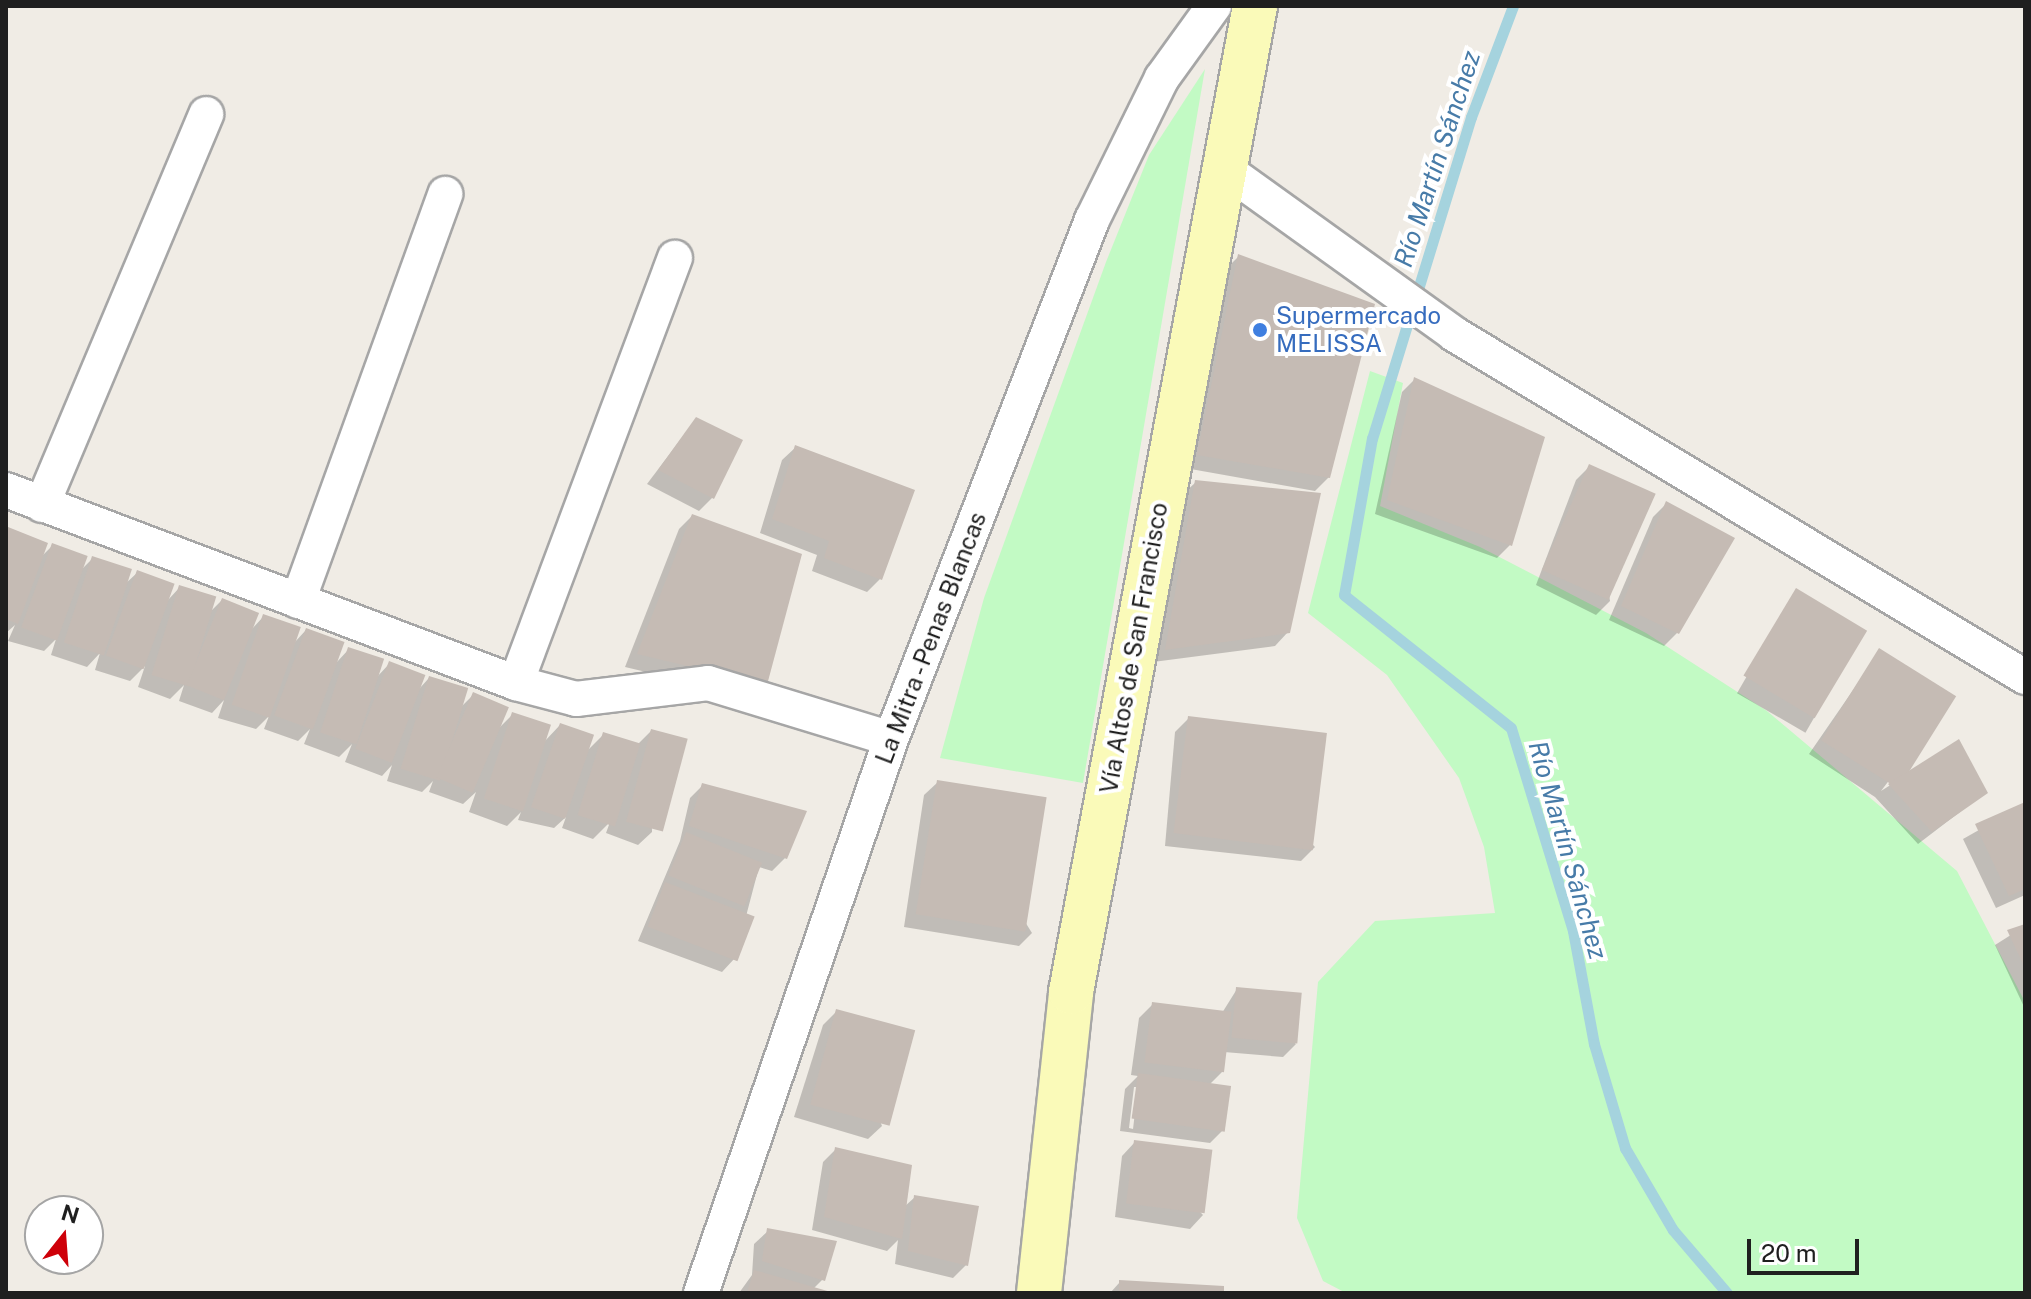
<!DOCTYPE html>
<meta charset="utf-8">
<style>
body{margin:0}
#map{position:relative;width:2031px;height:1299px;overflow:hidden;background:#f0ece5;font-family:"Public Sans",sans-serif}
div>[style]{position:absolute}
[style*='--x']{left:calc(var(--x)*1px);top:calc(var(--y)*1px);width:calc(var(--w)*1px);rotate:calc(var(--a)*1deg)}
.park>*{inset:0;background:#c2fac4}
.shadow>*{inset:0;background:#0003;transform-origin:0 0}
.stream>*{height:11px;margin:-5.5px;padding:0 5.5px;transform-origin:5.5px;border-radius:5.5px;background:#a5d3de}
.building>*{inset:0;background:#c5bbb4;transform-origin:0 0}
.roads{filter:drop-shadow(2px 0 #a6a6a6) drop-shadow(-2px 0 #a6a6a6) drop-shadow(0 2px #a6a6a6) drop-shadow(0 -2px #a6a6a6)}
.street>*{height:34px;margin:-17px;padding:0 17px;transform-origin:17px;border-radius:17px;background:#fff}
.secondary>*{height:44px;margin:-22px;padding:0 22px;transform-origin:22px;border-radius:22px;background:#fafab9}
.dots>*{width:22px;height:22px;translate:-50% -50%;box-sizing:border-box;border:4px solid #fff;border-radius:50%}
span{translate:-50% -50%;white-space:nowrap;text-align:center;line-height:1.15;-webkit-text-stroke:8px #fff;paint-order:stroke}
.shop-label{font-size:24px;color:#366cbe}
.left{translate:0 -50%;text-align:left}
.street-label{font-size:24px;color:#1f1f1f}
.water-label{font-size:26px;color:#477ba8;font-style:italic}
.frame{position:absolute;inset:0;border:8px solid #1f1f1f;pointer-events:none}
.north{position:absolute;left:24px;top:1195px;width:80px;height:80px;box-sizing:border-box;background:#fff;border:2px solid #a5a5a5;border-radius:50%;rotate:17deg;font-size:22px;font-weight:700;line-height:32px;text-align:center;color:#1f1f1f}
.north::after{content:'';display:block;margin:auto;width:28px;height:36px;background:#ce0009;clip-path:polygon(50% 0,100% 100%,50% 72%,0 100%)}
.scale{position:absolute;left:1747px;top:1239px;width:112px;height:36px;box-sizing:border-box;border:4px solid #1f1f1f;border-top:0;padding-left:10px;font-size:24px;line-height:28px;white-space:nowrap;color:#1f1f1f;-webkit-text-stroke:6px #fff;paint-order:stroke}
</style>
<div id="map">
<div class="park">
<i style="clip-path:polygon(1205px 69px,1083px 783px,940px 758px,984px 598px,1106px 262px,1149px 155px)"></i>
<i style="clip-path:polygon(1370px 371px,1403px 383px,1380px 506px,1480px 547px,1646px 633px,1767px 711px,1957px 871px,2025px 1002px,2025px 1293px,1346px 1293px,1323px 1281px,1297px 1218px,1318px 982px,1375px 921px,1495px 913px,1484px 847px,1459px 778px,1387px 675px,1308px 613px)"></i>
</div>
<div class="shadow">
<i style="clip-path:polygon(1239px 256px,1329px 477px,1315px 491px,1185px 468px,1225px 270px)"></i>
<i style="clip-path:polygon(1415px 379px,1510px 545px,1497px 558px,1375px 514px,1402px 392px)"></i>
<i style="clip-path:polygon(696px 419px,712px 498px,699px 511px,647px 484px)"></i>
<i style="clip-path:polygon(796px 447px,880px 579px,867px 592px,812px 571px,817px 555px,760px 533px,782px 460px)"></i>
<i style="clip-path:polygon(1590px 466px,1610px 601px,1596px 615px,1536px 585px,1576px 480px)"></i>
<i style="clip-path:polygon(1196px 482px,1288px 632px,1275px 646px,1153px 662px,1182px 495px)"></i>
<i style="clip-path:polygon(1666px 504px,1677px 633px,1664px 646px,1609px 620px,1653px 517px)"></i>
<i style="clip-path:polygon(692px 516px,752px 697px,625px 667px,679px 529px)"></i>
<i style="clip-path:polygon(8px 529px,40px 558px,52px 546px,81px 570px,93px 558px,124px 585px,138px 572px,168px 600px,180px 587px,207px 615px,222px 600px,251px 630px,263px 617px,294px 643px,306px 630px,336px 663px,349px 649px,376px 678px,390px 663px,419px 689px,429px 678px,458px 710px,473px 695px,500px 727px,513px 714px,544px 742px,560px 725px,587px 751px,604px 734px,638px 744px,651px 731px,652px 832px,638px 845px,606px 833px,610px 822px,593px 839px,562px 828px,566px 817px,554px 828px,518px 820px,521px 812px,507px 826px,469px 812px,476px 792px,463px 804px,429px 792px,433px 781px,422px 792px,387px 781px,392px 765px,382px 776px,345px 762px,352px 744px,339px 757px,304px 744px,310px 729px,298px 741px,264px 729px,269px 716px,256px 729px,218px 718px,224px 700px,212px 713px,179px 701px,184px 685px,170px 699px,138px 687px,145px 666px,130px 681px,95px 670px,100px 653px,87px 667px,51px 655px,56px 639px,44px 651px,8px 641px,15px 625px,6px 633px)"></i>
<i style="left:1796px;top:591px;width:79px;height:118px;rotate:30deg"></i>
<i style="clip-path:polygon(1880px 651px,1953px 696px,1881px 791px,1958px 742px,1986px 792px,1918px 844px,1875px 797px,1809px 754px)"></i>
<i style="clip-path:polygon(1189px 718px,1315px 847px,1301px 861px,1165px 846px,1175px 732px)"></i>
<i style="clip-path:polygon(938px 782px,1032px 933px,1019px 946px,904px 927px,924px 795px)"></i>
<i style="clip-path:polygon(703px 785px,785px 858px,772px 871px,759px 867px,735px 958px,722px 972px,638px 941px,680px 841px,690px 798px)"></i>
<i style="clip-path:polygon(2025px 804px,2025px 895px,1996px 908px,1963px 839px)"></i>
<i style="clip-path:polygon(2025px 926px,2025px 1009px,1995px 945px)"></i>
<i style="clip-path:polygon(evenodd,1237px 989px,1296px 1044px,1283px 1057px,1224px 1052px,1222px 1072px,1209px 1085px,1223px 1130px,1210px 1143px,1120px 1131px,1125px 1089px,1138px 1076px,1131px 1075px,1139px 1018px,1153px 1004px,1222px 1013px,1237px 989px,1134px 1087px,1138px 1087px,1133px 1129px,1129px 1128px,1134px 1087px)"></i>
<i style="clip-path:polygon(837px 1011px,882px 1126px,868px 1139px,794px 1117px,823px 1025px)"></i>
<i style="clip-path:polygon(1135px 1142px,1203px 1215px,1190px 1229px,1115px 1217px,1122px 1156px)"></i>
<i style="clip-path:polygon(836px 1149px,904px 1207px,915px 1197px,966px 1265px,953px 1278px,895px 1264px,898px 1240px,887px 1251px,812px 1230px,823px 1162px)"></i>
<i style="clip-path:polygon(768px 1231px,823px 1279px,813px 1289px,826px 1293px,739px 1293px,752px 1275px,754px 1244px)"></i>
<i style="clip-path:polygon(1120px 1282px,1222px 1293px,1110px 1293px)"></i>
</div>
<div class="stream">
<i style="--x:1513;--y:6;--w:119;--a:110.7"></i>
<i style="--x:1471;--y:117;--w:336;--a:107.1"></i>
<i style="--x:1372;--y:438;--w:159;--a:100.1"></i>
<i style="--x:1344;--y:595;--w:213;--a:38.5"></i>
<i style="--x:1511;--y:728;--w:212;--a:73"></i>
<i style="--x:1573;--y:931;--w:115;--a:79.5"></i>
<i style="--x:1594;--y:1044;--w:109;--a:73.4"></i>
<i style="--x:1625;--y:1148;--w:95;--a:59.7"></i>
<i style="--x:1673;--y:1230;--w:83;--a:49.4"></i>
</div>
<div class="building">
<i style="clip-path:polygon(1238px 254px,1375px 304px,1330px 478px,1197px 455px)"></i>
<i style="clip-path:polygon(1414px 377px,1545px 437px,1512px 546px,1387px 500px)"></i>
<i style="clip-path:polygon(696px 417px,743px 440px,714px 499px,658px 470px)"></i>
<i style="clip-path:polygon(795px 445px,915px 490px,882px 580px,824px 558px,829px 541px,772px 519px)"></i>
<i style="left:1589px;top:464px;width:73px;height:116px;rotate:24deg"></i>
<i style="clip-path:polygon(1195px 480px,1321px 493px,1290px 633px,1165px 650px)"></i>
<i style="clip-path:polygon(1666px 501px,1735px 538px,1679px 634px,1621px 606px)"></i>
<i style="clip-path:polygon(692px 514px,802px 554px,767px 685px,637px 654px)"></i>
<i style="clip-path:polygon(8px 527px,48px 543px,18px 624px,6px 619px)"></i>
<i style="left:52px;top:543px;width:38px;height:90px;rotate:20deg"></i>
<i style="left:92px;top:556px;width:42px;height:91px;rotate:18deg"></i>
<i style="left:137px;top:570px;width:40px;height:91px;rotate:20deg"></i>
<i style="left:179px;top:585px;width:39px;height:94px;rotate:17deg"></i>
<i style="left:1796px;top:588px;width:83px;height:102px;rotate:31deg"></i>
<i style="left:222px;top:598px;width:40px;height:94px;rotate:22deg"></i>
<i style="left:263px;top:614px;width:40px;height:96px;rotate:19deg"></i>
<i style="left:306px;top:628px;width:41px;height:93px;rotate:20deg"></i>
<i style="left:348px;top:647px;width:38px;height:90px;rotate:18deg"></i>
<i style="left:1879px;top:648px;width:91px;height:109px;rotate:32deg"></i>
<i style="left:389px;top:661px;width:39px;height:94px;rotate:21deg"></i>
<i style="left:429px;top:676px;width:41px;height:97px;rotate:17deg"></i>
<i style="left:473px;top:692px;width:39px;height:93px;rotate:23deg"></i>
<i style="left:512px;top:712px;width:41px;height:91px;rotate:18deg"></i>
<i style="left:1188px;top:716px;width:140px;height:118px;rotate:7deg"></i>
<i style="left:560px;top:723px;width:36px;height:89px;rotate:19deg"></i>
<i style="left:651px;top:729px;width:38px;height:96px;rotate:15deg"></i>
<i style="left:603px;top:732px;width:39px;height:87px;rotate:17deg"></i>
<i style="clip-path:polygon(1959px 739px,1988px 793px,1932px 832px,1888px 784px)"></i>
<i style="left:937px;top:780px;width:111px;height:136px;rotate:9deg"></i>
<i style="clip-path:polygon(702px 783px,807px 811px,787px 859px,689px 826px)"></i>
<i style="clip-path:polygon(2025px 802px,2025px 889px,2009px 896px,1975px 824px)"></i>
<i style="left:686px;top:832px;width:82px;height:47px;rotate:22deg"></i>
<i style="left:665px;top:882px;width:96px;height:48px;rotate:21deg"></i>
<i style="clip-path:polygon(2025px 924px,2025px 968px,2007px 930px)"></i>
<i style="left:1236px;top:987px;width:66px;height:51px;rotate:5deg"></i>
<i style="left:1152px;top:1002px;width:80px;height:61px;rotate:7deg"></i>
<i style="left:836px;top:1009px;width:82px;height:99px;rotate:15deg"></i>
<i style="left:1138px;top:1073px;width:94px;height:46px;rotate:8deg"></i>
<i style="left:1134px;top:1140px;width:79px;height:64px;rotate:7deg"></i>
<i style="clip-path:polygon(835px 1147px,912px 1165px,902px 1239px,824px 1217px)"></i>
<i style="clip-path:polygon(914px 1195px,979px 1206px,968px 1266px,908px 1251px)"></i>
<i style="clip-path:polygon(767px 1228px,837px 1241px,825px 1281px,762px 1261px)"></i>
<i style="clip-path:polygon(754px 1270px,831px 1292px,830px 1293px,747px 1293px)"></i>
<i style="clip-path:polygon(1119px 1280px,1224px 1286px,1224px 1293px,1119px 1293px)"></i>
</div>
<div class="roads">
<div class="street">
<i style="--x:1222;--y:167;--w:286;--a:35.7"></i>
<i style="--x:1454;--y:334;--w:666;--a:30.99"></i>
<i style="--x:6;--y:490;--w:545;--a:20.73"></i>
<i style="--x:516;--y:683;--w:62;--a:14.9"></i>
<i style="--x:576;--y:699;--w:133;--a:-6.9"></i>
<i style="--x:708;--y:683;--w:191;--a:17"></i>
<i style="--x:42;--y:505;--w:424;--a:-67.2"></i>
<i style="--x:298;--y:601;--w:433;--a:-70.1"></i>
<i style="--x:516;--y:683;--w:454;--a:-69.5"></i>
<i style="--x:701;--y:1293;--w:586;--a:-71.07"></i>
<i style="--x:891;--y:739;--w:557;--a:-68.83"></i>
<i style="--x:1092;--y:220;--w:158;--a:-63.8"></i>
<i style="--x:1162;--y:78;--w:89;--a:-54.2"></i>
</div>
<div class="secondary">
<i style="--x:1039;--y:1293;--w:303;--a:-83.9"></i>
<i style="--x:1071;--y:992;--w:1003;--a:-79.43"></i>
</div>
</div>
<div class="dots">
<i style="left:1260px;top:330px;background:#3f7fe0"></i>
</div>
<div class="shop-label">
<span class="left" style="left:1276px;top:330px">Supermercado<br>MELISSA</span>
</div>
<div class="street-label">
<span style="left:931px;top:638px;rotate:-69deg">La Mitra - Penas Blancas</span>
<span style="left:1134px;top:648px;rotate:-80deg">Vía Altos de San Francisco</span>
</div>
<div class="water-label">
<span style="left:1437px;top:159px;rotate:-72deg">Río Martín Sánchez</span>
<span style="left:1568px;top:850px;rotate:74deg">Río Martín Sánchez</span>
</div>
<div class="frame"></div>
<div class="north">N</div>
<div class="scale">20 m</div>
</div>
